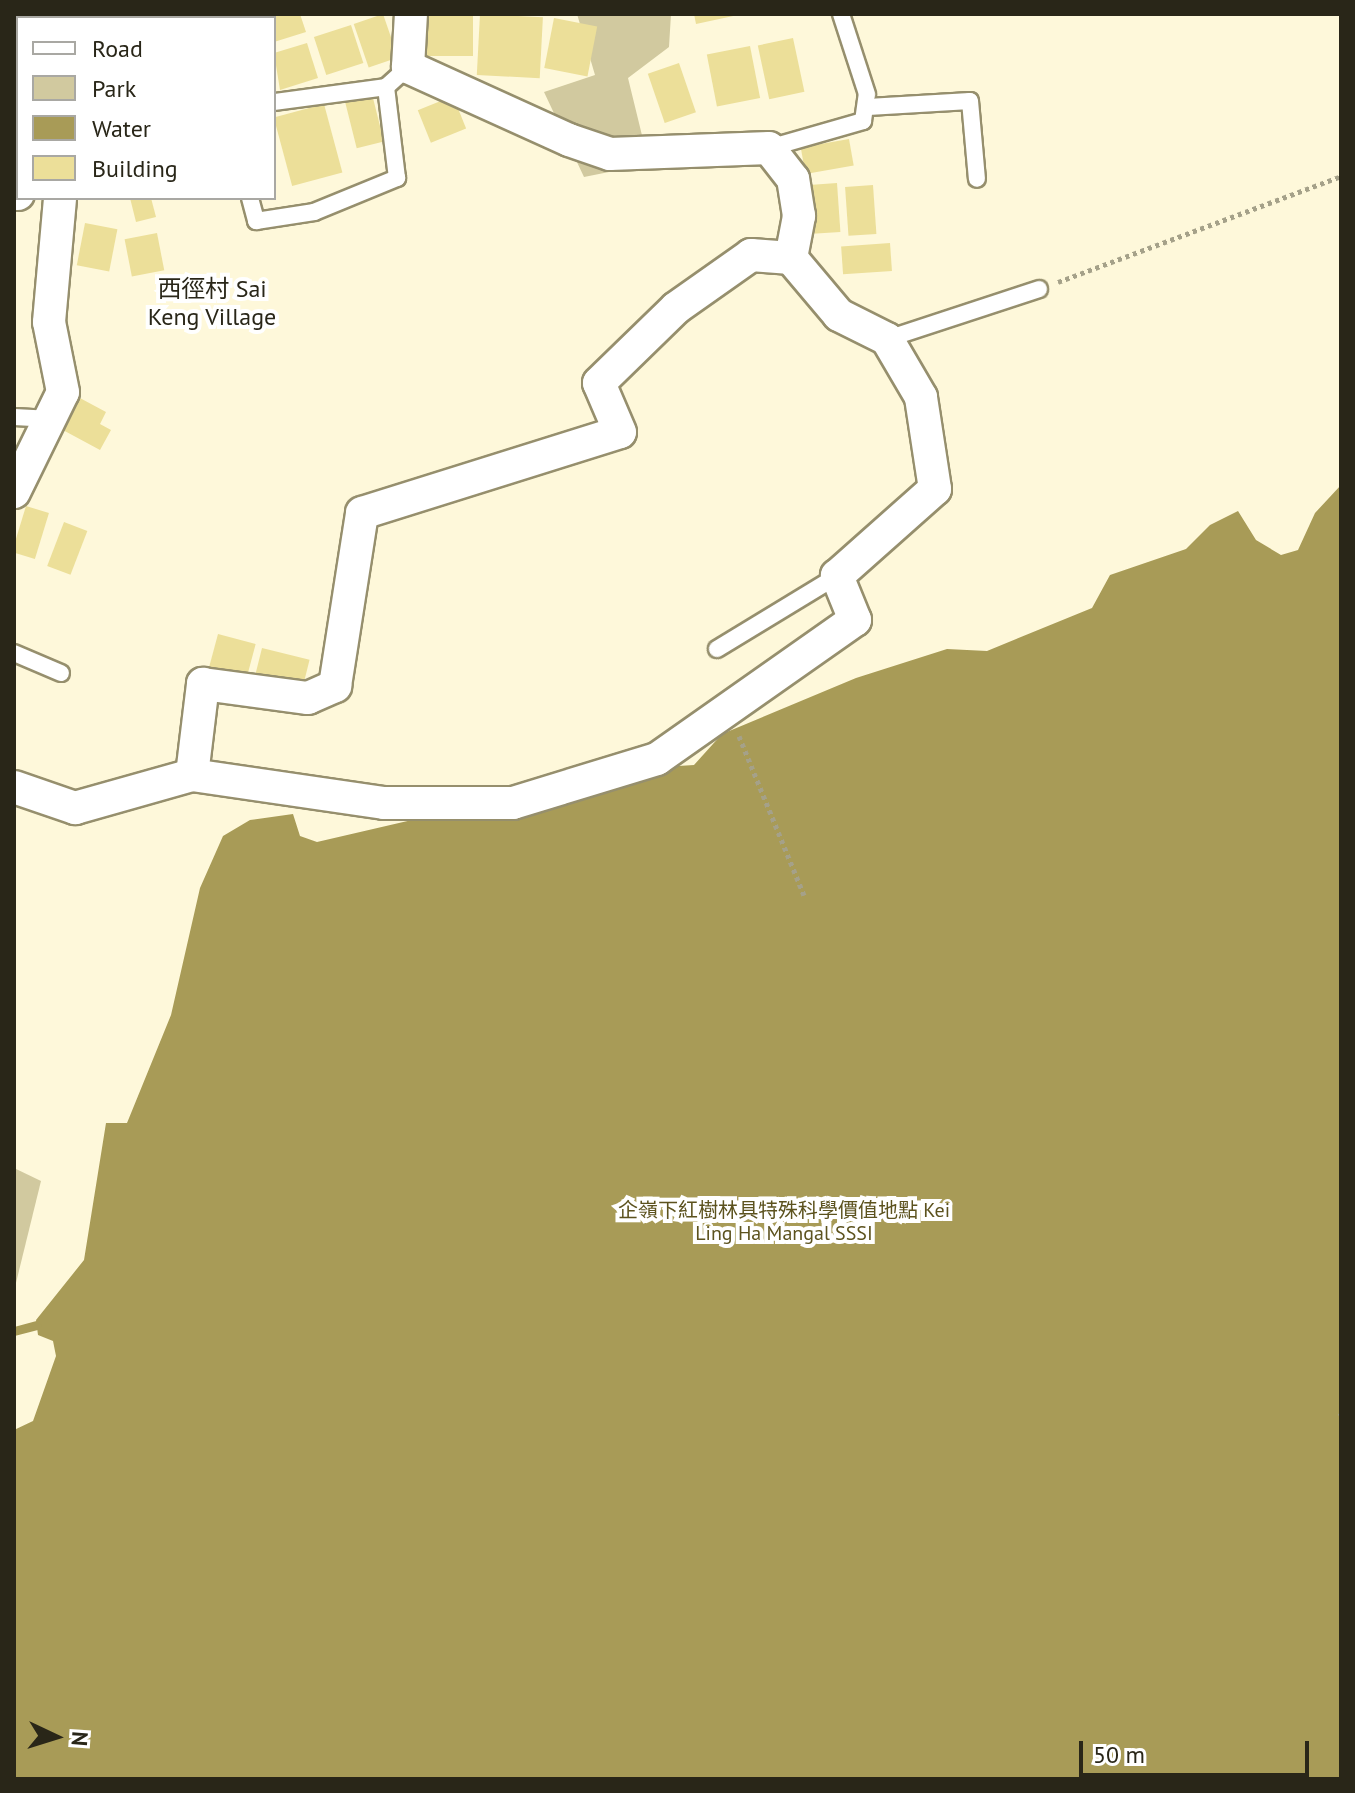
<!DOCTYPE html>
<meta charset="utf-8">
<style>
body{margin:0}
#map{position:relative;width:1355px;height:1793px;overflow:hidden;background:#fef8da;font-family:"PT Sans","Noto Sans TC",sans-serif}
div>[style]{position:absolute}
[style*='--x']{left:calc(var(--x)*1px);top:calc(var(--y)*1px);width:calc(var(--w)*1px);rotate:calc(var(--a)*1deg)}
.green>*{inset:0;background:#d1c99f}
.water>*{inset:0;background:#a89b57}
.stream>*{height:9px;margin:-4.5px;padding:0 4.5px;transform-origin:4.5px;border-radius:4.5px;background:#a89b57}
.building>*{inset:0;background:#ecdf99;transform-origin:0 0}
.path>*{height:5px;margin-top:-2.5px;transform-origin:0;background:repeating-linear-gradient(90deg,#a5a189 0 4px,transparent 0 8px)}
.roads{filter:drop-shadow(2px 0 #968f6d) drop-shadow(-2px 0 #968f6d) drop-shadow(0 2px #968f6d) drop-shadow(0 -2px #968f6d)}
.service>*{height:16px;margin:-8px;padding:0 8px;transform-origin:8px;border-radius:8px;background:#fff}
.minor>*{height:32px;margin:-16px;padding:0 16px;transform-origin:16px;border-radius:16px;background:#fff}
span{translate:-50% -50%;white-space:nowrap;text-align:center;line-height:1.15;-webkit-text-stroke:8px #fff;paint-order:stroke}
.park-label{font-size:20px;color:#5c521e}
.quarter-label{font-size:24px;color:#292618}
.frame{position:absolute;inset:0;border:16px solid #292618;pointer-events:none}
.legend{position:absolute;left:16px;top:16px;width:260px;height:184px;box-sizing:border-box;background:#fff;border:2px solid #a9a8a3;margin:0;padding:10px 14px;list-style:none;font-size:24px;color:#292618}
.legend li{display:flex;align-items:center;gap:16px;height:40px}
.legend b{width:40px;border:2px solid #a9a8a3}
.north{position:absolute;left:16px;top:1697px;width:80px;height:80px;-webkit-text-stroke:6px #fff;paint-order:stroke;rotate:94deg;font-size:22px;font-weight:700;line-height:32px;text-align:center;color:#292618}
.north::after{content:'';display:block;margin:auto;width:28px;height:36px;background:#292618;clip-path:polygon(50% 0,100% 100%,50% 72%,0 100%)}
.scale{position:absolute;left:1079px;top:1741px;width:230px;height:36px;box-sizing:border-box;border:4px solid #292618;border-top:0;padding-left:10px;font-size:24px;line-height:28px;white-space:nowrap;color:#292618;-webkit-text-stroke:6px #fff;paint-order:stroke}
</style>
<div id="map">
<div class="green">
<i style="clip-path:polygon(577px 14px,671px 14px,669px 47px,628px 78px,649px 164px,584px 177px,544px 92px,595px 75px)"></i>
<i style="clip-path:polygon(14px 1168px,41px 1181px,14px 1291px)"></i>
</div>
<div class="water">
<i style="clip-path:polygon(1341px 485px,1341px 1779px,14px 1779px,14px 1430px,33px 1421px,56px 1356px,53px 1341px,38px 1335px,36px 1320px,84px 1260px,106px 1123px,127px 1123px,171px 1015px,200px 888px,223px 836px,250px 820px,293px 814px,300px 836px,317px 842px,631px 769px,694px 765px,722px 734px,856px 678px,947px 649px,987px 651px,1092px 608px,1110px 575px,1186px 549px,1210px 525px,1238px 511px,1256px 540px,1281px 555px,1298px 550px,1315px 513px)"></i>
</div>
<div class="stream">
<i style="--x:14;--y:1331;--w:23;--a:-15"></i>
</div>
<div class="building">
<i style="clip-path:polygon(209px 14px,261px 14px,262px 18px,198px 18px)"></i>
<i style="clip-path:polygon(266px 14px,300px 14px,306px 32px,274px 42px,274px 18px)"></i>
<i style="left:383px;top:14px;width:46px;height:31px;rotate:71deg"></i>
<i style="left:417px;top:14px;width:56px;height:42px"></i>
<i style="left:480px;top:14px;width:63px;height:61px;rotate:3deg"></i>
<i style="clip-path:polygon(694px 14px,738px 14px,738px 15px,696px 24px)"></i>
<i style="left:554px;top:18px;width:44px;height:51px;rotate:11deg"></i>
<i style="left:351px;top:25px;width:40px;height:39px;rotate:72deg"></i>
<i style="left:793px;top:38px;width:55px;height:36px;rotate:78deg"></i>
<i style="left:18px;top:39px;width:57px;height:4px;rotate:90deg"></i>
<i style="clip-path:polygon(307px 43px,318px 78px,280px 90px,274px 53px)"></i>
<i style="left:750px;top:46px;width:53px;height:44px;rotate:79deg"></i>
<i style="left:679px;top:63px;width:52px;height:33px;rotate:71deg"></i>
<i style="left:372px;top:94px;width:49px;height:28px;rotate:76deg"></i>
<i style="left:453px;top:96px;width:35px;height:38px;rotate:68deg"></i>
<i style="left:324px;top:104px;width:71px;height:52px;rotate:75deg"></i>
<i style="clip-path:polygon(18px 109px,18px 162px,17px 162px,14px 110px)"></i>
<i style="left:849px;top:139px;width:27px;height:49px;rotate:80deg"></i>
<i style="left:837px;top:183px;width:49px;height:28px;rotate:86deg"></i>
<i style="left:873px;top:185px;width:49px;height:28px;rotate:86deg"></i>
<i style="clip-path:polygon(130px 198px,151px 198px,156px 217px,136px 222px)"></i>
<i style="left:85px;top:223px;width:33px;height:43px;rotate:11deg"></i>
<i style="left:157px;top:233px;width:38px;height:33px;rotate:79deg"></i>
<i style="left:890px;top:243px;width:28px;height:49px;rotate:86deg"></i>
<i style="clip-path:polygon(78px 397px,106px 412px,100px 424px,111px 430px,100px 450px,61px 429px)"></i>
<i style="left:26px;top:506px;width:24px;height:48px;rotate:17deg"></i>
<i style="left:64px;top:522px;width:25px;height:47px;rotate:21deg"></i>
<i style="left:218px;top:634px;width:39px;height:35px;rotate:15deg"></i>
<i style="left:262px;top:648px;width:49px;height:28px;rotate:14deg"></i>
</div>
<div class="path">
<i style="--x:1058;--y:282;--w:302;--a:-20.5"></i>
<i style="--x:739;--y:736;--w:172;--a:67.8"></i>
<i style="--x:1339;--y:1416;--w:2;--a:-27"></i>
</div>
<div class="roads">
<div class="service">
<i style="--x:274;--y:102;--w:113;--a:-7.6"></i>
<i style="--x:868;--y:107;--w:102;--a:-3.4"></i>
<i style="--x:970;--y:101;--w:78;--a:84.9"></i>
<i style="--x:769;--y:148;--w:98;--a:-16"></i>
<i style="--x:863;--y:121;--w:27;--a:-82"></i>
<i style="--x:867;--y:94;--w:84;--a:-108"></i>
<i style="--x:250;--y:198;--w:24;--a:75"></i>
<i style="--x:256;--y:221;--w:59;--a:-8.8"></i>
<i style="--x:314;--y:212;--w:90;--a:-22.3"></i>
<i style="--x:397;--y:178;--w:92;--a:-96.9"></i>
<i style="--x:386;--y:87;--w:30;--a:-42"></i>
<i style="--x:887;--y:339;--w:160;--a:-18.2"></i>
<i style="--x:14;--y:417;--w:38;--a:3"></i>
<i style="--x:717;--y:649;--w:140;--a:-31.3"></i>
<i style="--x:14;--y:653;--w:51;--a:23.1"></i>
</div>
<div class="minor">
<i style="--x:14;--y:194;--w:4;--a:0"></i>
<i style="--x:14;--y:492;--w:111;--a:-63.9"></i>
<i style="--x:63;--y:392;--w:71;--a:-101.3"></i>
<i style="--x:49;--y:322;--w:124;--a:-84.9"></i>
<i style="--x:192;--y:775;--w:92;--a:-83.1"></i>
<i style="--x:203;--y:684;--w:106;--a:7.6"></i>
<i style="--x:308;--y:698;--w:30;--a:-24"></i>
<i style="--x:335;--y:686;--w:175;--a:-81.1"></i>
<i style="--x:362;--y:513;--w:270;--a:-17.4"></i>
<i style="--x:620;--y:432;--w:53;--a:-113.2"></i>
<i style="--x:599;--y:383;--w:107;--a:-44.2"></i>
<i style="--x:676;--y:308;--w:92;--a:-35.2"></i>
<i style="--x:751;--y:255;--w:40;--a:4.3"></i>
<i style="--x:14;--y:787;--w:65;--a:19"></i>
<i style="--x:75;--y:808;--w:122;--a:-15.8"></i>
<i style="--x:192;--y:775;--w:194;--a:8.3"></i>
<i style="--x:384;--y:803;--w:129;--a:0"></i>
<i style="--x:513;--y:803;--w:151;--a:-17"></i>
<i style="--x:657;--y:759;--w:242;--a:-35.1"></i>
<i style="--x:855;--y:620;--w:48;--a:-112.2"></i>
<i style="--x:837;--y:576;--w:131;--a:-41.6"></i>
<i style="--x:935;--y:489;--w:93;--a:-98.7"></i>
<i style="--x:921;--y:397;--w:67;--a:-120.4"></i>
<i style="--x:887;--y:339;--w:54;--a:-153.4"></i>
<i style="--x:839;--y:315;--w:75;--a:-130.1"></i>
<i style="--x:791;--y:258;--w:43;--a:-79.2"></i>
<i style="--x:799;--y:216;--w:37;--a:-99"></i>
<i style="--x:793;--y:179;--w:39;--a:-128"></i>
<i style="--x:769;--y:148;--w:159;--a:177.8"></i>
<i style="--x:610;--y:154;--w:43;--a:-161.1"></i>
<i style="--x:569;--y:140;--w:177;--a:-155.6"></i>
<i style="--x:408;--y:67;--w:53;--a:-86.8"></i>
</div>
</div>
<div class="park-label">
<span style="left:784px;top:1222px">企嶺下紅樹林具特殊科學價值地點 Kei<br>Ling Ha Mangal SSSI</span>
</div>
<div class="quarter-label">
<span style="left:212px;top:303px">西徑村 Sai<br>Keng Village</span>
</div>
<div class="frame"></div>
<ul class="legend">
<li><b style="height:10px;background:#fff"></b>Road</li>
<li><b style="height:22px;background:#d1c99f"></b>Park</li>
<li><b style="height:22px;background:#a89b57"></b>Water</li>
<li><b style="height:22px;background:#ecdf99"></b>Building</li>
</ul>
<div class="north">N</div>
<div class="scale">50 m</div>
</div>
